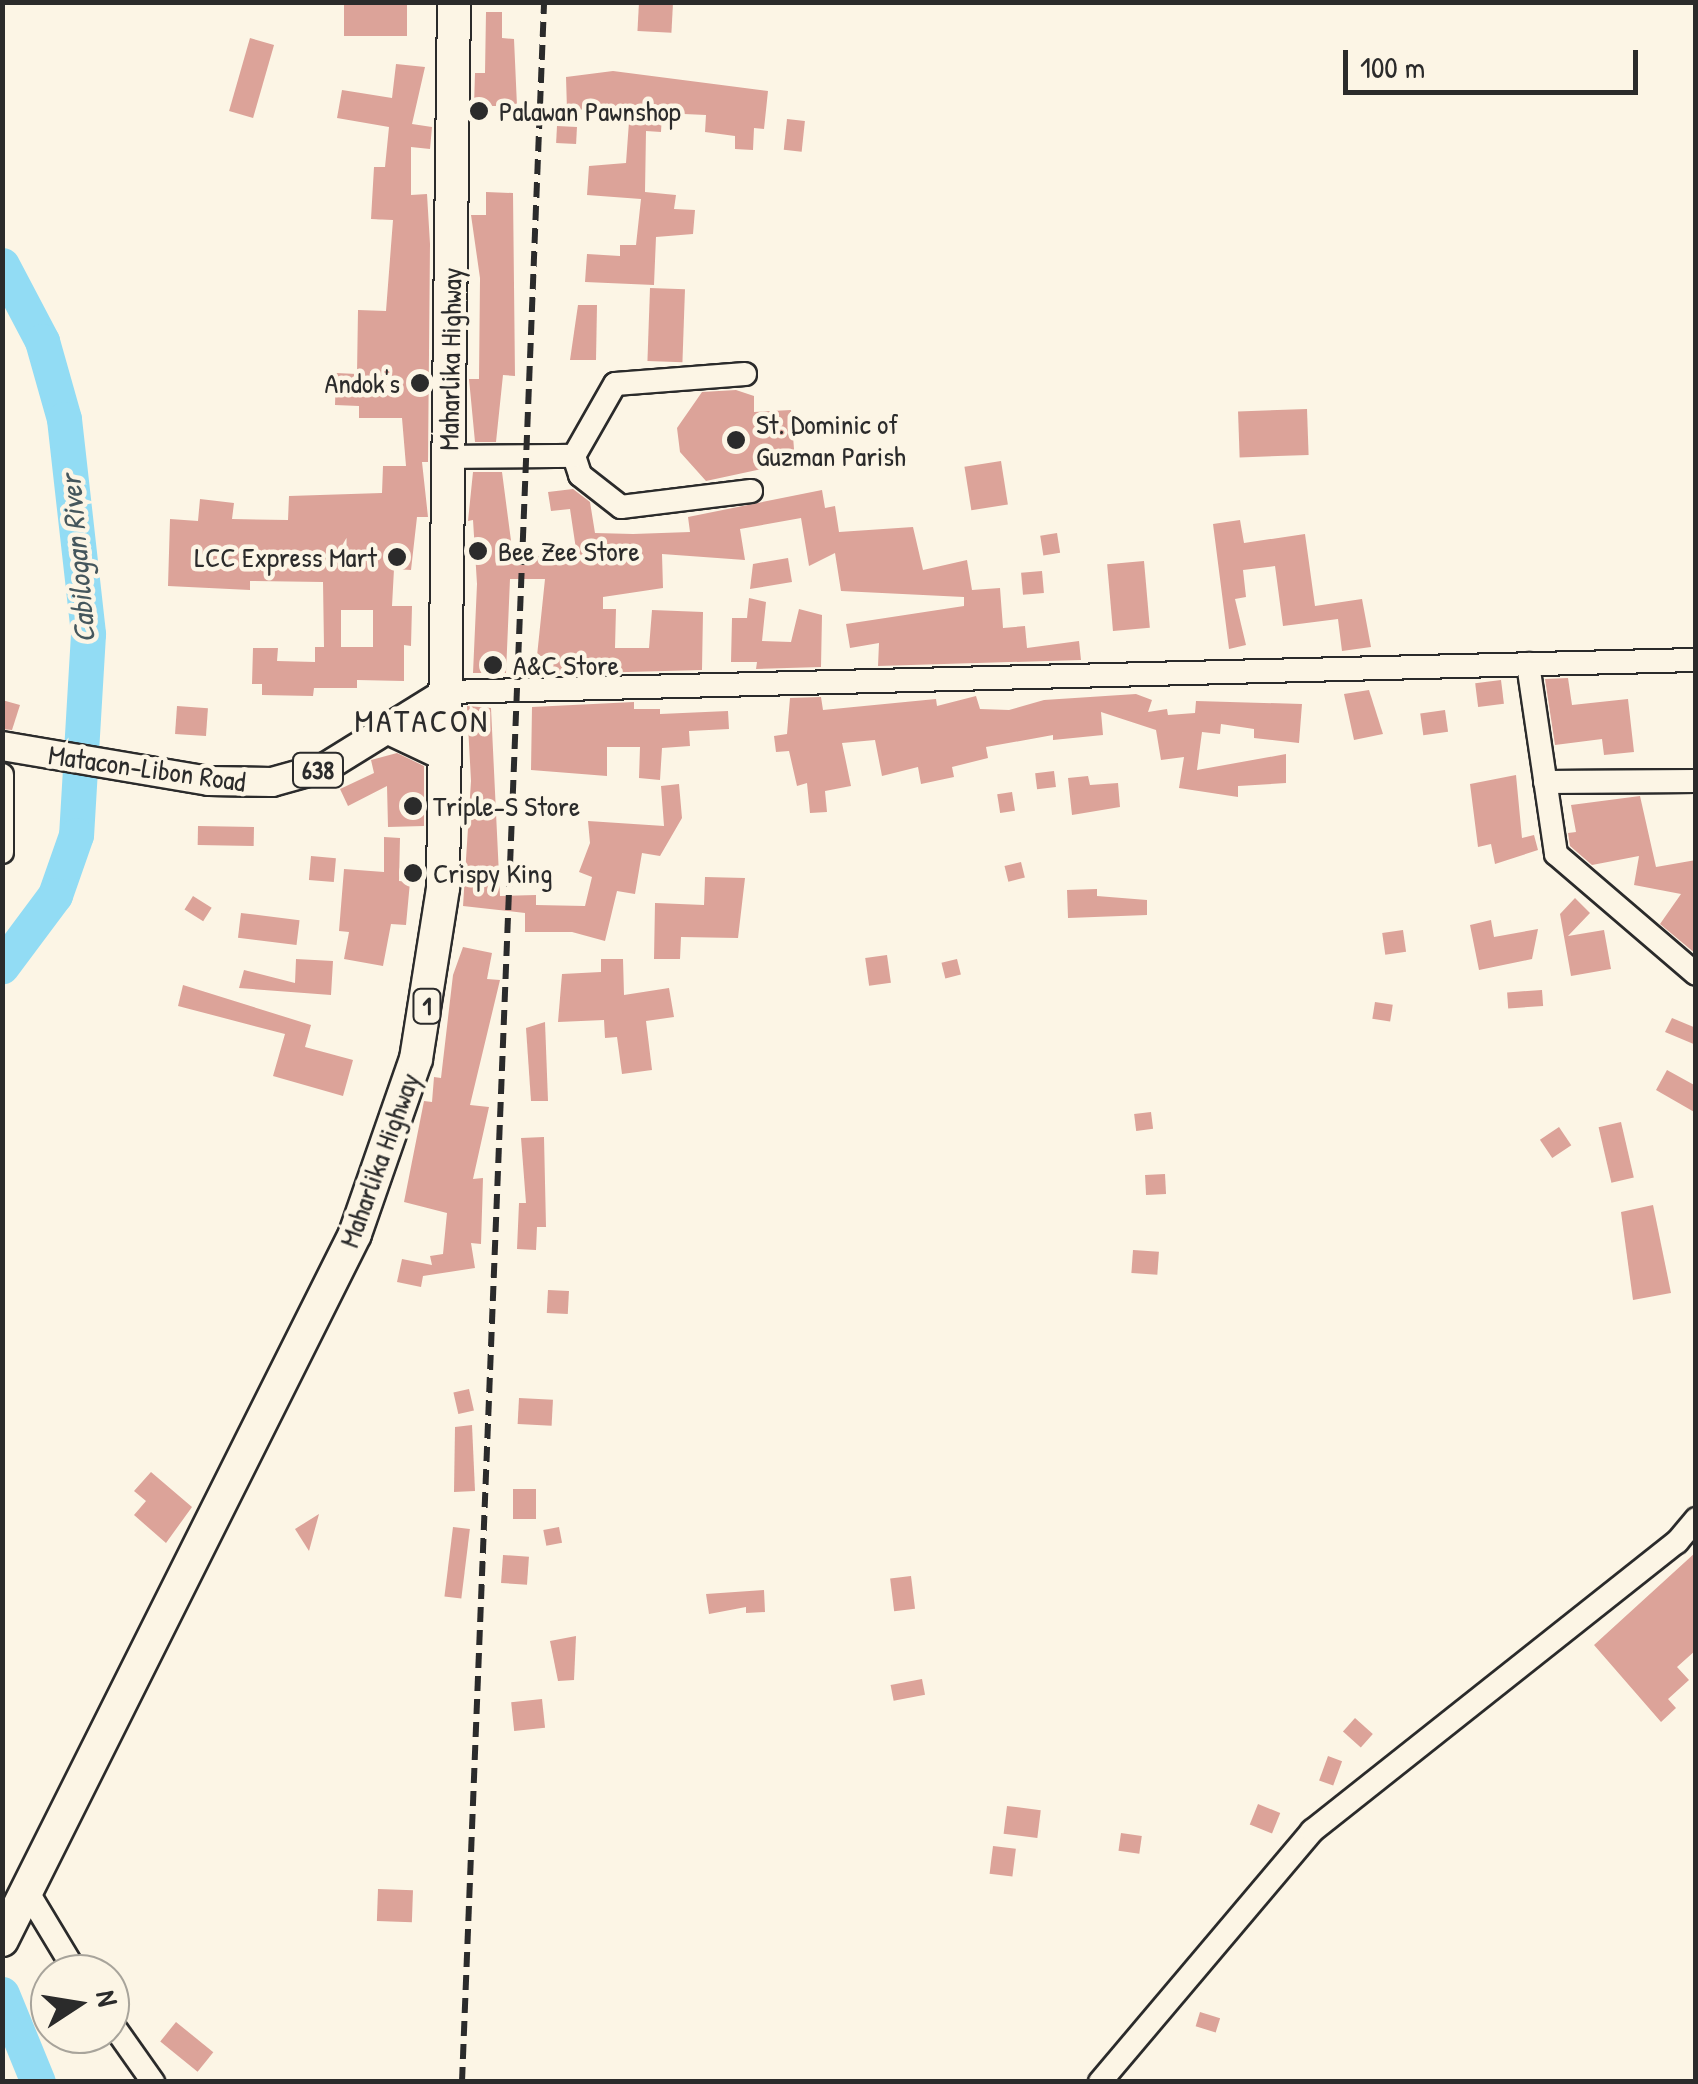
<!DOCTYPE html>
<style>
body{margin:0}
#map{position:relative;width:1698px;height:2084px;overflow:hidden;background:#fcf5e5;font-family:"Patrick Hand",sans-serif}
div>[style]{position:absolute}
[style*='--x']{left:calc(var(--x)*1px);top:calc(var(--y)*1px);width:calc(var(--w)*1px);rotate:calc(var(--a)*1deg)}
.river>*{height:35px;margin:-17.5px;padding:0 17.5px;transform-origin:17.5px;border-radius:17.5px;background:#92dcf4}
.building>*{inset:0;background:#dca399;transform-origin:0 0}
.roads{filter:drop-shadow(2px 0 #2b2b2b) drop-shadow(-2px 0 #2b2b2b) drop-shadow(0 2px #2b2b2b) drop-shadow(0 -2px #2b2b2b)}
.minor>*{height:22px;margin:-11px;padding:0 11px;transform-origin:11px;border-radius:11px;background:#fcf5e5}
.major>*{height:28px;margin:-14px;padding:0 14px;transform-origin:14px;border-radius:14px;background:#fcf5e5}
.highway>*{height:32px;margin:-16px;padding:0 16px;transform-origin:16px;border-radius:16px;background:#fcf5e5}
.rail>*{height:6px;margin-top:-3px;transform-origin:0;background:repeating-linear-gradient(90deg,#2b2b2b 0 15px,transparent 0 23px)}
.dots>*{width:28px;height:28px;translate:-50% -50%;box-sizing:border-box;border:5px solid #fcf5e5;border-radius:50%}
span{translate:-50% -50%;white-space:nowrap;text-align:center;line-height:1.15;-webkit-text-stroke:9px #fcf5e5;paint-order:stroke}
.shield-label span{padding:2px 8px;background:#fcf5e5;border:2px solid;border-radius:8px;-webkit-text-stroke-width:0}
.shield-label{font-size:25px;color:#2b2b2b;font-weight:700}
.poi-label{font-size:28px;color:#2b2b2b}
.left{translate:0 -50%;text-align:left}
.right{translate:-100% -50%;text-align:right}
.street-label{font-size:28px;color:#2b2b2b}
.water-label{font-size:30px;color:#45575d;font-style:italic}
.quarter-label{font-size:32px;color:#2b2b2b;letter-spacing:2.5px}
.frame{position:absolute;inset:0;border:5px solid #2b2b2b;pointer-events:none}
.north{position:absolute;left:30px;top:1954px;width:100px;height:100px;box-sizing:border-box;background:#fcf5e5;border:2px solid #a8a49b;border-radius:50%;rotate:78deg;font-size:28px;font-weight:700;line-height:40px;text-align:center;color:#2b2b2b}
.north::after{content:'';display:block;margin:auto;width:35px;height:45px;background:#2b2b2b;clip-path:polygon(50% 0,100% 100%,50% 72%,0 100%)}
.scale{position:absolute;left:1343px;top:50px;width:295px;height:45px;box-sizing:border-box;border:5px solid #2b2b2b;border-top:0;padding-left:12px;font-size:30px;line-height:35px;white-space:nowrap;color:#2b2b2b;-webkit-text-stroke:8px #fcf5e5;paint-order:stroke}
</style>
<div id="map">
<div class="river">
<i style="--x:2;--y:265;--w:86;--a:62.2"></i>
<i style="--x:42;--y:341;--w:81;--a:74.2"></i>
<i style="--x:64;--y:419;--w:216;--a:83.6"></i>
<i style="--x:88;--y:634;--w:201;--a:93.4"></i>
<i style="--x:76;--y:835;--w:64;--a:109.3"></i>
<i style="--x:55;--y:895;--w:89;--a:126.7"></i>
<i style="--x:2;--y:1994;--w:95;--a:67.8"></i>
</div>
<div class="building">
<i style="left:344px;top:2px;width:63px;height:34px"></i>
<i style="left:639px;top:2px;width:34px;height:29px;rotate:3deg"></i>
<i style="clip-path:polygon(486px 12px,502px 12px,502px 38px,514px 39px,517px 106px,474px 106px,475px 73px,485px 73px)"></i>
<i style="left:250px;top:38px;width:25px;height:76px;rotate:16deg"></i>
<i style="clip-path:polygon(evenodd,396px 64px,425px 67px,412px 124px,432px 127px,430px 149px,411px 147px,411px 195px,427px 194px,430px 244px,428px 462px,422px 462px,428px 517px,417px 517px,411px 570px,394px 569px,392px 606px,412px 606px,411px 646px,404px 645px,404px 681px,357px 680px,357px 688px,314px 688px,313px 696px,262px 695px,262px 684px,252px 684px,253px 648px,278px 648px,277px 661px,315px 662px,315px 647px,324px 647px,323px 582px,250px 581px,250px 590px,168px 586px,170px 519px,198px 521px,200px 499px,234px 503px,232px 519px,288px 520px,289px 496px,382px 493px,383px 466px,406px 466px,402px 418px,359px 418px,359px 406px,335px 405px,336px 373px,357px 374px,358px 310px,386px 311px,393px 220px,371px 219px,374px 167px,385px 167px,389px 127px,337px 118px,342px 90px,392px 98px,396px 64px,341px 610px,373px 610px,373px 647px,341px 647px,341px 610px)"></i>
<i style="clip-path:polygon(613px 71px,768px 91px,764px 129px,754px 128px,753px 150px,735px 149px,735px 136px,705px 132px,706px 115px,662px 113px,661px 132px,646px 131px,645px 192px,676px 195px,674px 209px,695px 210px,693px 234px,656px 237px,654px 285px,585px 282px,587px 254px,620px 256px,620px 245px,636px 245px,641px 199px,587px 195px,589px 166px,626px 163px,630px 108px,567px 110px,566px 77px)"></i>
<i style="left:787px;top:119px;width:18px;height:31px;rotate:6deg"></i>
<i style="left:557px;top:126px;width:20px;height:17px;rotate:3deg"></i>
<i style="clip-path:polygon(486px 192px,513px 193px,515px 376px,503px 375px,496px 442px,475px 442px,469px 379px,479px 379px,480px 278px,471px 215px,486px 215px)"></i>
<i style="left:650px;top:288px;width:35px;height:73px;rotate:2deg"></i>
<i style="clip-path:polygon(578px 305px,597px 305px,596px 360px,570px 360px)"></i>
<i style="clip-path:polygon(736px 390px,754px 396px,754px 412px,791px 410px,795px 462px,706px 481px,680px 452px,677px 428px,702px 392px)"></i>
<i style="left:1307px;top:409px;width:46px;height:69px;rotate:88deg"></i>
<i style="left:1001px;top:461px;width:44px;height:37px;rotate:81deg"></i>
<i style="clip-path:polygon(473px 472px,502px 472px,513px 556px,577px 556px,570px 509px,551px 511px,548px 492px,573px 489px,590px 502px,595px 533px,633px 534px,690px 532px,688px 517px,822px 490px,825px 508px,835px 506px,839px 532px,913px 527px,923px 570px,967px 560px,972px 590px,1000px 588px,1003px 628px,1025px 626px,1027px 648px,1079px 641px,1081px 660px,878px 666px,879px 643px,850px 648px,846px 624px,964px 606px,964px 597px,841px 591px,835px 553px,809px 566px,801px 518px,740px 529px,745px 560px,662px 554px,663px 588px,603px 597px,603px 609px,616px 609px,615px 648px,649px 648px,652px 610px,703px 612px,702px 670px,553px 674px,554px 656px,537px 656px,545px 579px,510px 579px,506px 673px,473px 673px,477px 584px,473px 520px,468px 521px)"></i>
<i style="clip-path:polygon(1240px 520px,1244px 543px,1305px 534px,1315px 606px,1362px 599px,1371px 647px,1342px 651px,1338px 619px,1283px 626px,1275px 566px,1243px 570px,1246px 597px,1235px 599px,1246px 645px,1229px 649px,1213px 524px)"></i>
<i style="left:1057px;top:533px;width:20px;height:17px;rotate:81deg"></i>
<i style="clip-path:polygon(788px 558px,792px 582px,750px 589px,753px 564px)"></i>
<i style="left:1144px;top:561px;width:67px;height:37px;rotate:85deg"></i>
<i style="left:1042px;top:571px;width:22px;height:21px;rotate:85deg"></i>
<i style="clip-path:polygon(749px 598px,766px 602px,762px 641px,791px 642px,799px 609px,822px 615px,821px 667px,756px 669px,757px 662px,731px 662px,732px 618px,747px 618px)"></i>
<i style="clip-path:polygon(1568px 678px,1572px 705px,1628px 699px,1634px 752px,1604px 755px,1602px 739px,1555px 745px,1545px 679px)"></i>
<i style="left:1501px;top:680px;width:24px;height:26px;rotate:83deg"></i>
<i style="clip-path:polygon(1369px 690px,1383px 734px,1354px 740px,1344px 694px)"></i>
<i style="clip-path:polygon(1136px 694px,1152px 700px,1148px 712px,1167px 709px,1168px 715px,1195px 713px,1196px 701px,1302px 704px,1299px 743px,1254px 738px,1254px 729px,1221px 724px,1220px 734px,1202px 732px,1197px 770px,1286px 754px,1286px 783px,1238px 786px,1238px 797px,1179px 788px,1184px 757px,1161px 760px,1156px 730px,1101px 712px,1103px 735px,1053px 740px,1053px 735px,986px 747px,988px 758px,952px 767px,954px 777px,921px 784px,918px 767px,882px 776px,875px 740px,842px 743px,851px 786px,825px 791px,827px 812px,810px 813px,807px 783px,797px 786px,789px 751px,776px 752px,774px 736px,787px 734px,790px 698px,821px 697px,823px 710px,936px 699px,937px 706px,976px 696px,980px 709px,1009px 710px,1044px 700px)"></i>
<i style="clip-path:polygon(2px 700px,20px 705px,12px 730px,2px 729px)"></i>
<i style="clip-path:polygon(634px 702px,634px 709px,660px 709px,660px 714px,728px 711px,729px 729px,689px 731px,690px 746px,662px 748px,660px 780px,639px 778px,640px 747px,607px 747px,607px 776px,531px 770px,532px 707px)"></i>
<i style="left:177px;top:706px;width:31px;height:28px;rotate:4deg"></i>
<i style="clip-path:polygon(467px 706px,491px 708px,500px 896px,536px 895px,536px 905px,585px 906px,592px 877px,579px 872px,590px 843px,588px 821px,664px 826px,661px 786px,679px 784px,682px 818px,660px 856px,642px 853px,635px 894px,617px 891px,605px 941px,572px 932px,525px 932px,525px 913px,463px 906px,471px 781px)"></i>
<i style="left:1445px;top:710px;width:22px;height:25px;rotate:82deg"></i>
<i style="clip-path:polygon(397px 753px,424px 766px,424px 826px,388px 827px,387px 786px,348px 806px,340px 789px,374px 773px,371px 760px)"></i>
<i style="left:1054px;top:771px;width:16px;height:19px;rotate:83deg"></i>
<i style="clip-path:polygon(1516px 775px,1522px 838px,1534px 835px,1538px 850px,1495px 864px,1491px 844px,1478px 847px,1470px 784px)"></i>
<i style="clip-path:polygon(1088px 776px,1090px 785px,1118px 783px,1120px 807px,1072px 815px,1068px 778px)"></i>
<i style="left:1012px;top:792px;width:19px;height:15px;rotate:81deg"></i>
<i style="clip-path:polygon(1640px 796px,1656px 867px,1696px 860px,1696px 954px,1660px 924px,1681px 894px,1634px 885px,1639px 856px,1592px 865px,1570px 846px,1568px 833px,1576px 832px,1571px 805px)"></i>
<i style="left:198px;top:826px;width:56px;height:19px;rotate:1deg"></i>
<i style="clip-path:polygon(384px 837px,400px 838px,399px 881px,410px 882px,406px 925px,391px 924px,383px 966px,344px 959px,349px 932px,339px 931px,344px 869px,384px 872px)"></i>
<i style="left:311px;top:856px;width:25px;height:24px;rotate:5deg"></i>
<i style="left:1021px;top:862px;width:16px;height:17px;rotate:76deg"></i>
<i style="clip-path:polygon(705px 877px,745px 878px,738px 938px,681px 937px,680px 959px,654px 959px,655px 903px,704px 905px)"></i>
<i style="clip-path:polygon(1097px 889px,1097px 896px,1147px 900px,1147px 915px,1068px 918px,1067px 890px)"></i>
<i style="left:193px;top:896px;width:22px;height:16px;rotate:32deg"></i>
<i style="clip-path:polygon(1575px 898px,1590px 913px,1568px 936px,1604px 930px,1611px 969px,1571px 976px,1560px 914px)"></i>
<i style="left:241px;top:913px;width:59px;height:25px;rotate:7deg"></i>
<i style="clip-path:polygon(1491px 920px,1494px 937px,1538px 929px,1532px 959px,1479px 970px,1470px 925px)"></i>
<i style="left:1403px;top:930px;width:22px;height:21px;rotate:82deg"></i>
<i style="clip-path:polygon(463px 947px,492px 953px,487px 979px,500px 980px,470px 1105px,489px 1107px,473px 1179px,483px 1178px,481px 1244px,471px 1243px,475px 1268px,423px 1276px,421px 1287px,397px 1282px,402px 1259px,432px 1265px,430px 1256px,443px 1254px,447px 1213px,404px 1202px,424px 1101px,432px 1102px,434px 1077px,441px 1078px,453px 975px)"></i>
<i style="left:887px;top:955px;width:28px;height:22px;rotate:82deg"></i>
<i style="clip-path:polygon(296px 959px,333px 961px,331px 995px,239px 988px,244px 970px,295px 983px)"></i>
<i style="clip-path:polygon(601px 959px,623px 959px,624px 995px,669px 988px,674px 1017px,646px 1021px,652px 1070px,622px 1074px,617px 1037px,605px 1038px,604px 1020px,558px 1022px,562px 974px,601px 972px)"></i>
<i style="left:957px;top:959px;width:16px;height:16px;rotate:76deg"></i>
<i style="clip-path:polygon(183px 985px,311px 1025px,305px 1047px,353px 1060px,343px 1096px,273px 1076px,285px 1034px,178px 1006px)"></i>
<i style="left:1542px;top:990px;width:16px;height:35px;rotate:86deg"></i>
<i style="left:1375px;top:1002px;width:18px;height:17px;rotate:9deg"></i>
<i style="clip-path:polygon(1672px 1018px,1696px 1028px,1696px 1045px,1665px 1032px)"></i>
<i style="clip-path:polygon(545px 1022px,548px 1101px,531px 1101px,526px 1028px)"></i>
<i style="clip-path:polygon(1667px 1070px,1696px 1086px,1696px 1113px,1656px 1090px)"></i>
<i style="left:1151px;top:1112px;width:17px;height:17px;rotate:83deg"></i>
<i style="left:1621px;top:1122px;width:57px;height:23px;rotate:77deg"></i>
<i style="left:1559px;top:1127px;width:22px;height:23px;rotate:56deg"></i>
<i style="clip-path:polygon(544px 1137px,546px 1227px,537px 1227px,536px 1250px,517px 1249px,519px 1203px,526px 1203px,521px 1138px)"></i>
<i style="left:1165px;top:1174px;width:20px;height:20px;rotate:87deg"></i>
<i style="clip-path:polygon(1653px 1205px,1671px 1293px,1633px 1300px,1621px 1212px)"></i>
<i style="left:1133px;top:1250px;width:26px;height:23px;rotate:4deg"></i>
<i style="left:548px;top:1290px;width:21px;height:23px;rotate:3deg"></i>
<i style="left:469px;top:1389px;width:22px;height:16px;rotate:77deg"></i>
<i style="left:519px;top:1398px;width:34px;height:26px;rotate:3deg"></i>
<i style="clip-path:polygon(472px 1425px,475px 1491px,454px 1492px,455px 1427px)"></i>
<i style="clip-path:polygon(151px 1472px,192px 1507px,166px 1543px,134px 1515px,146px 1501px,134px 1491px)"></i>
<i style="left:513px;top:1489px;width:23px;height:30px"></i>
<i style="clip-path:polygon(319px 1514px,309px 1551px,295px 1529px)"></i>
<i style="left:453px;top:1527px;width:17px;height:70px;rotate:7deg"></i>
<i style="left:559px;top:1527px;width:16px;height:16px;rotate:79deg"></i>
<i style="clip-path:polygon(1696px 1552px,1696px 1650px,1677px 1667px,1689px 1680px,1668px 1699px,1676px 1708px,1661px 1722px,1594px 1645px)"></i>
<i style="left:503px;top:1555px;width:26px;height:28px;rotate:4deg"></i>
<i style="left:911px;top:1576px;width:33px;height:21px;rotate:83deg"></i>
<i style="clip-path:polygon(764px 1590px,765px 1612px,746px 1613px,746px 1607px,709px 1614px,706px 1594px)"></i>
<i style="clip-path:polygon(576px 1636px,574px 1680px,558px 1681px,550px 1641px)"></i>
<i style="left:922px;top:1679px;width:16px;height:32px;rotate:79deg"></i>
<i style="left:542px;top:1699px;width:29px;height:31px;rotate:84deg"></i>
<i style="left:1355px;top:1718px;width:24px;height:18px;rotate:42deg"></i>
<i style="left:1328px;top:1756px;width:15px;height:26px;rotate:20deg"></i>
<i style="left:1258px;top:1804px;width:24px;height:22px;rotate:22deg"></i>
<i style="left:1007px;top:1806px;width:34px;height:28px;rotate:7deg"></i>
<i style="left:1121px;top:1833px;width:21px;height:18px;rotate:8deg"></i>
<i style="left:993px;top:1846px;width:23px;height:28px;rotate:7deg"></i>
<i style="left:378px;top:1889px;width:35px;height:32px;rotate:2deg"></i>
<i style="left:1200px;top:2012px;width:21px;height:15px;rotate:17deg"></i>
<i style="left:176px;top:2022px;width:48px;height:25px;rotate:39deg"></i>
</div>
<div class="roads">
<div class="minor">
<i style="--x:745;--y:374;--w:130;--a:175.6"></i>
<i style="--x:615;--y:384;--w:83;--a:119.7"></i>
<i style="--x:574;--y:456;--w:20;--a:72"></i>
<i style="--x:580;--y:475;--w:52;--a:38"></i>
<i style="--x:621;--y:507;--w:131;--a:-7"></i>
<i style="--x:449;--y:457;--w:125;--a:-0.5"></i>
<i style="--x:1528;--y:664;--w:192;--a:81.6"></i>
<i style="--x:1556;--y:854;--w:184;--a:40.6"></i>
<i style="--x:447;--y:692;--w:1249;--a:-1.47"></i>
<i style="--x:2;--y:775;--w:77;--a:90"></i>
<i style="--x:1545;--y:782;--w:151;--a:-0.4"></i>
<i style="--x:27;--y:1891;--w:97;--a:58.9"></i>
<i style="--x:110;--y:2021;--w:75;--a:54.8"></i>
<i style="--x:1100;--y:2082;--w:329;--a:-49.8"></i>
<i style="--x:1312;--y:1831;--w:466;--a:-38.4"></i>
<i style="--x:1677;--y:1542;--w:30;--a:-50"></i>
</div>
<div class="major">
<i style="--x:391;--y:731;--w:61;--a:25.3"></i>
<i style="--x:2;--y:746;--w:210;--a:9.6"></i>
<i style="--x:209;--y:781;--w:63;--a:0.9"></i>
<i style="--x:272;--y:782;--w:56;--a:-15.5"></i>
<i style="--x:326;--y:767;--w:142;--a:-31.8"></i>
</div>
<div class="highway">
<i style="--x:2;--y:1940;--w:789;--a:-63.43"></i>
<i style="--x:355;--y:1234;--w:185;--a:-70.8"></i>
<i style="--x:416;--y:1059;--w:173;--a:-81"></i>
<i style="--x:443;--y:888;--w:886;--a:-89.29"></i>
</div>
</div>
<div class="rail">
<i style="--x:462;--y:2082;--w:2082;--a:-87.74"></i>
</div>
<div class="dots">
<i style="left:479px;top:111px;background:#2b2b2b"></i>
<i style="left:420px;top:383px;background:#2b2b2b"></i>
<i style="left:736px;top:440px;background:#2b2b2b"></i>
<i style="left:478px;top:551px;background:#2b2b2b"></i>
<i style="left:397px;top:557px;background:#2b2b2b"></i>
<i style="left:493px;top:665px;background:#2b2b2b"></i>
<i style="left:413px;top:806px;background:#2b2b2b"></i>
<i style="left:413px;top:873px;background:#2b2b2b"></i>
</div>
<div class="shield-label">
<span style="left:318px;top:770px">638</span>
<span style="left:427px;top:1006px">1</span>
</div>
<div class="poi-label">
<span class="left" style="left:499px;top:111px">Palawan Pawnshop</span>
<span class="right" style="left:400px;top:383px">Andok's</span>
<span class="left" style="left:756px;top:440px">St. Dominic of<br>Guzman Parish</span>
<span class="left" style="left:498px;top:551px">Bee Zee Store</span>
<span class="right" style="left:377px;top:557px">LCC Express Mart</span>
<span class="left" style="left:513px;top:665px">A&amp;C Store</span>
<span class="left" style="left:433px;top:806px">Triple-S Store</span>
<span class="left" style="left:433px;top:873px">Crispy King</span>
</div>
<div class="street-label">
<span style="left:450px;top:359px;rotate:-89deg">Maharlika Highway</span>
<span style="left:147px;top:768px;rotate:8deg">Matacon-Libon Road</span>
<span style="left:379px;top:1160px;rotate:-70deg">Maharlika Highway</span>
</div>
<div class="water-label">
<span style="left:77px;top:559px;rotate:-95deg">Cabilogan River</span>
</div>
<div class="quarter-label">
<span style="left:422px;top:721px">MATACON</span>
</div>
<div class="frame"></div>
<div class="north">N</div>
<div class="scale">100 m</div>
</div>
